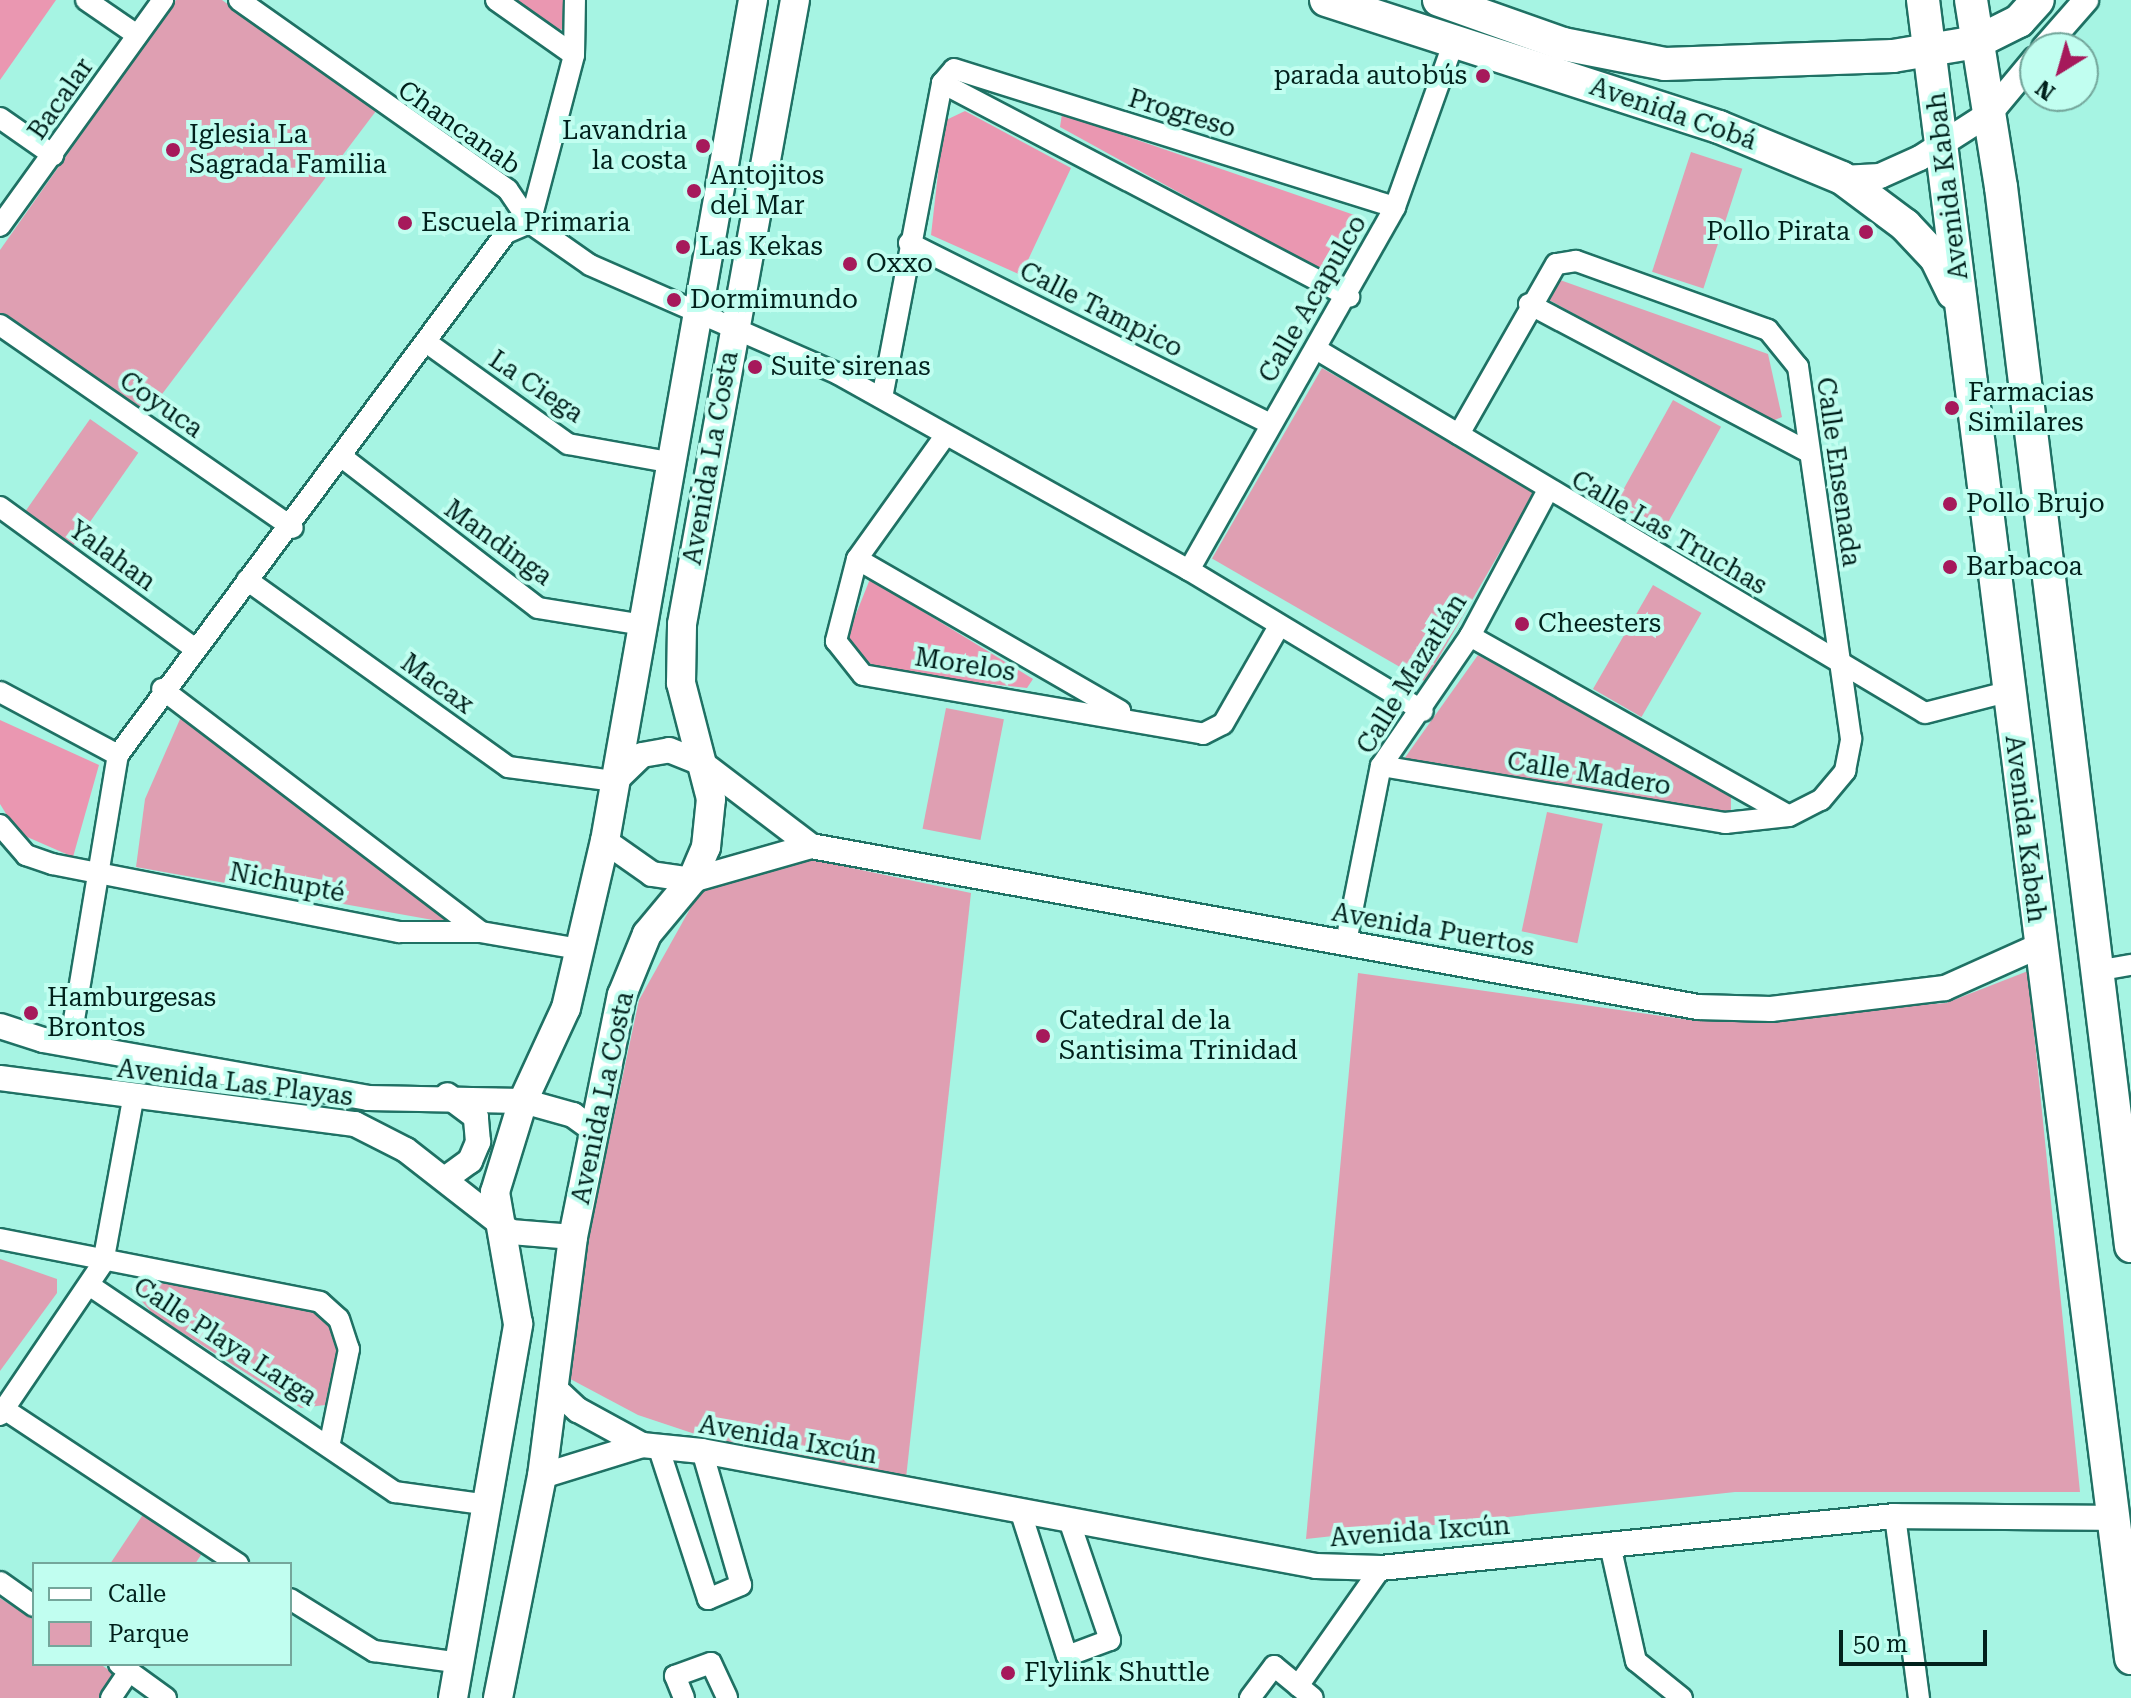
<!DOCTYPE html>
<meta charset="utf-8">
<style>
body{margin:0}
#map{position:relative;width:2131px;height:1698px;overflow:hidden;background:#a6f4e3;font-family:"Roboto Serif",serif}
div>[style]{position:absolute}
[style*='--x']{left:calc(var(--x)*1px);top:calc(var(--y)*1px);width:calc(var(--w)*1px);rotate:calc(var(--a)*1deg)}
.green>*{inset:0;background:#df9fb2;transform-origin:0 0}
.forest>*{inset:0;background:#ea97b1}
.roads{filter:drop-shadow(2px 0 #1f7164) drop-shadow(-2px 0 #1f7164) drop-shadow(0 2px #1f7164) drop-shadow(0 -2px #1f7164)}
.minor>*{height:20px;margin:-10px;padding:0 10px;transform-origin:10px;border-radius:10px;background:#fff}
.tertiary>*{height:24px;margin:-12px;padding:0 12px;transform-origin:12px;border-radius:12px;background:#fff}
.secondary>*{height:28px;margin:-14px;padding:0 14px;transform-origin:14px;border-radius:14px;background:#fff}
.primary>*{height:32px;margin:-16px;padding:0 16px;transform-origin:16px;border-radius:16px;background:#fff}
.dots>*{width:22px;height:22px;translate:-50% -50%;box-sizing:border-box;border:4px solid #c1fef0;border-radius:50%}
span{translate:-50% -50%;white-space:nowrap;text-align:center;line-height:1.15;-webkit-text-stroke:8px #c1fef0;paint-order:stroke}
.poi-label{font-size:26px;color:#01211c}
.right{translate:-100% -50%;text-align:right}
.left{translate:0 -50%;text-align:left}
.street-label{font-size:26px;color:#01211c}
.legend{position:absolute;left:32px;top:1562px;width:260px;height:104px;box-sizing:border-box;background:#c1fef0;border:2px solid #74a69b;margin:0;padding:10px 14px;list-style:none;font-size:24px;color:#01211c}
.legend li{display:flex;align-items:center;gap:16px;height:40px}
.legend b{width:40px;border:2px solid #74a69b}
.north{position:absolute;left:2019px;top:32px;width:80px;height:80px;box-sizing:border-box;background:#c1fef0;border:2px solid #74a69b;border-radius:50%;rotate:217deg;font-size:22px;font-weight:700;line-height:32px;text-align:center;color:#01211c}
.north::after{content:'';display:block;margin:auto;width:28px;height:36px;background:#a6195b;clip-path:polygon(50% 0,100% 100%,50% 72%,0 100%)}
.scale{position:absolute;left:1839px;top:1630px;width:148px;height:36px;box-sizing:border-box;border:4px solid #01211c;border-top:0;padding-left:10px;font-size:24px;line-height:28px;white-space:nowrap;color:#01211c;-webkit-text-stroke:6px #c1fef0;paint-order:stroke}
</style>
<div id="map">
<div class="green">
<i style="clip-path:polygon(176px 0,222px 0,376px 111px,147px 414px,0 314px,0 250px)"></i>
<i style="left:1691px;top:152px;width:54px;height:126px;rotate:18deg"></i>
<i style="clip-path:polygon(1560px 280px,1768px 354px,1782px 417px,1770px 422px,1540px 295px)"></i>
<i style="left:1322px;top:368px;width:246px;height:220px;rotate:30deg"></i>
<i style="left:1673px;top:400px;width:55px;height:119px;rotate:29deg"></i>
<i style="left:90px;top:419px;width:59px;height:113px;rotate:35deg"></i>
<i style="left:1653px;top:585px;width:56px;height:120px;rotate:30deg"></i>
<i style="clip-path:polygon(1478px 655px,1731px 795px,1731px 815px,1404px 759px)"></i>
<i style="left:946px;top:708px;width:59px;height:123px;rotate:11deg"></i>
<i style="clip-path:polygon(184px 710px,461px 925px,136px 867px,145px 799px)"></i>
<i style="left:1547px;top:812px;width:57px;height:122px;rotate:12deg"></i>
<i style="clip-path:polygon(809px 859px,971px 893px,906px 1478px,719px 1442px,638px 1415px,559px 1373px,639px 1000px,700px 891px)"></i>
<i style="clip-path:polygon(2028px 971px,2080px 1492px,1735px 1492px,1306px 1539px,1358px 973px,1697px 1021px,1946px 1003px)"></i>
<i style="clip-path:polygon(0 1259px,57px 1279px,57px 1293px,0 1371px)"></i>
<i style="clip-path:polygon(142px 1279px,314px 1312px,328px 1322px,337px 1350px,325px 1405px,301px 1408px,153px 1314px,131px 1289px)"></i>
<i style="clip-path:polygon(144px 1513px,203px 1552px,195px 1564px,110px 1564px)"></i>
<i style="clip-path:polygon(0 1598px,34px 1620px,34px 1664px,100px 1664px,119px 1677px,106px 1698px,0 1698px)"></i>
</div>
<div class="forest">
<i style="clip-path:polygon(0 0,56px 0,0 80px)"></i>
<i style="clip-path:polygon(513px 0,569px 0,568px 30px,554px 29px)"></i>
<i style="clip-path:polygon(965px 111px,1071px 168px,1021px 275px,931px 235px,944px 121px)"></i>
<i style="clip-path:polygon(1062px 114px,1363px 218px,1334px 278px,1060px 127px)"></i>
<i style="clip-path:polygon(870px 579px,1033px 679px,1027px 688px,883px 672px,865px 660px,846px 639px)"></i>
<i style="clip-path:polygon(0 720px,99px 765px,73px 857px,18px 833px,0 804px)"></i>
</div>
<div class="roads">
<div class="minor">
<i style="--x:86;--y:0;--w:62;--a:34.5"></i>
<i style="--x:239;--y:0;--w:329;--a:35.2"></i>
<i style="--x:508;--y:190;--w:40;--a:56"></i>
<i style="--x:530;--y:223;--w:73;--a:35"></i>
<i style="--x:590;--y:265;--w:271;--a:23.7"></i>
<i style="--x:838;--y:374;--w:402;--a:29.2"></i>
<i style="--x:1189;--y:570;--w:273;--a:31.1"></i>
<i style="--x:496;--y:0;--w:95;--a:35.2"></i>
<i style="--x:942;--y:83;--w:460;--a:27.7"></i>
<i style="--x:0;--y:118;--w:65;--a:34.9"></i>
<i style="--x:0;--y:226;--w:279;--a:-54.2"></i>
<i style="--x:909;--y:243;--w:404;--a:26.6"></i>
<i style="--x:1529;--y:304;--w:316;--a:27.9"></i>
<i style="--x:0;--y:325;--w:356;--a:34.7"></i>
<i style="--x:426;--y:342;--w:175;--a:35.7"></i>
<i style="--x:568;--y:444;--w:108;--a:10.2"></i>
<i style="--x:1316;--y:349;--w:709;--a:30.87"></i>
<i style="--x:1925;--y:713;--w:85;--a:-14.4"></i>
<i style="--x:882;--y:398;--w:321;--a:-79.2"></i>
<i style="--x:942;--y:83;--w:18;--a:-49"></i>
<i style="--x:954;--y:69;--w:462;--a:17.4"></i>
<i style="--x:945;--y:436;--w:151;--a:125.6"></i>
<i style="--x:857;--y:559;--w:85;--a:104.4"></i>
<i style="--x:836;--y:641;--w:43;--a:51.5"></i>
<i style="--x:863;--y:675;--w:345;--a:9.8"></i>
<i style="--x:1203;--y:734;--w:22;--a:-27"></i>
<i style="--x:1223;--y:724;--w:111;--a:-60.2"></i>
<i style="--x:342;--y:457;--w:247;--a:37.6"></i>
<i style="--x:538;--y:608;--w:107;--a:9.1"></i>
<i style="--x:0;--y:507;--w:240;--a:36"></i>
<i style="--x:857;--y:559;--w:304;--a:30"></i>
<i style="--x:1189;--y:570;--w:417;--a:-60.4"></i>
<i style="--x:1395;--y:207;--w:176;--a:-70.4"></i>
<i style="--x:247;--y:580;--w:321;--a:35.6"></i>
<i style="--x:508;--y:767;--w:108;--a:7.5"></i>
<i style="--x:1470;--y:636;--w:366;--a:29.4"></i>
<i style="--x:162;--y:689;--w:401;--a:37.3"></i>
<i style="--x:0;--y:692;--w:134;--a:28.1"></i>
<i style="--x:1381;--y:766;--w:349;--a:9.4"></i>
<i style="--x:1725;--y:823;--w:64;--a:-6.2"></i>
<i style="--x:1789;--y:816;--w:36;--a:-27"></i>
<i style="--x:1821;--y:800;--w:38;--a:-50"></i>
<i style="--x:1845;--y:771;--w:33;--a:-79"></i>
<i style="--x:1851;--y:739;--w:376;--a:-98.1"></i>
<i style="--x:1798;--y:367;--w:48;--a:-129"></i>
<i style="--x:1768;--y:330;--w:204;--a:-160.2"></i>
<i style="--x:1576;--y:261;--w:20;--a:171"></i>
<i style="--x:1556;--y:264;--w:196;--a:119.7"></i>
<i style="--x:0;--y:825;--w:40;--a:49"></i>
<i style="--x:26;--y:855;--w:28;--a:19"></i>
<i style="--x:52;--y:864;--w:354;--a:11.1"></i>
<i style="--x:399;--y:932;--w:82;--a:0"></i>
<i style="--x:481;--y:932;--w:99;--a:9.8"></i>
<i style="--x:1346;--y:942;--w:179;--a:-78.8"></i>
<i style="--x:1381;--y:766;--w:158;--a:-55.6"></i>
<i style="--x:1470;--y:636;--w:163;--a:-61.9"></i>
<i style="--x:2096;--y:971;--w:36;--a:-10"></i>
<i style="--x:70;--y:1044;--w:293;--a:-80.6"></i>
<i style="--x:118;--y:755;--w:650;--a:-53.38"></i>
<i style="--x:506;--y:233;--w:26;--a:-23"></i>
<i style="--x:530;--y:223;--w:174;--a:-75.3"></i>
<i style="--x:574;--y:55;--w:55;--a:-89"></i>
<i style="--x:0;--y:1239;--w:326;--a:11.1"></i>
<i style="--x:320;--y:1302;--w:25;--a:42"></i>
<i style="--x:339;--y:1319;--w:32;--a:72"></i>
<i style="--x:349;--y:1349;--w:95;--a:101.5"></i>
<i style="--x:92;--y:1287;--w:366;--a:34.1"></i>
<i style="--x:395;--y:1492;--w:95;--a:7.9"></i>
<i style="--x:4;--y:1409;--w:281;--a:33.5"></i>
<i style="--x:0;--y:1415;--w:184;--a:-55.9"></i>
<i style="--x:103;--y:1263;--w:166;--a:-79.6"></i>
<i style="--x:658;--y:1446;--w:161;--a:71.9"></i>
<i style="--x:708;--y:1599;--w:36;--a:-23"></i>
<i style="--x:741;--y:1585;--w:140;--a:-106.2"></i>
<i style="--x:1021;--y:1513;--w:150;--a:72.2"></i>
<i style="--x:1067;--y:1656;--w:46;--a:-20.4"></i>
<i style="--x:1110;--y:1640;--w:127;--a:-108.9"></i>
<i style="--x:1895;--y:1516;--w:184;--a:82.5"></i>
<i style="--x:1610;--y:1545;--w:119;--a:77.4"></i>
<i style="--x:1636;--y:1661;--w:59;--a:38.8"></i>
<i style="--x:0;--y:1582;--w:42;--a:35.2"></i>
<i style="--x:290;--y:1599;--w:99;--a:31.8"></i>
<i style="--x:374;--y:1651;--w:87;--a:7.9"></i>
<i style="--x:119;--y:1664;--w:58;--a:35.9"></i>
<i style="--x:1298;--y:1686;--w:144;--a:-54.9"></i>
<i style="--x:111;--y:1698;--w:32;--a:-56"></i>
<i style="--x:684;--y:1698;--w:24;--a:-112"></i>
<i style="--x:675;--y:1676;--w:38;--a:-20"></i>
<i style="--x:711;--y:1663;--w:38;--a:65"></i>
<i style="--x:1250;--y:1698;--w:40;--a:-53"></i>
<i style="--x:1274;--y:1666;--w:50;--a:39.4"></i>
</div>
<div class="tertiary">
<i style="--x:2044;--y:48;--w:64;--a:-48.8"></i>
<i style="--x:1842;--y:178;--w:38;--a:-3"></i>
<i style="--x:1880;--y:176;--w:44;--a:-24.2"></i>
<i style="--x:1920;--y:158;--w:83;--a:-32.7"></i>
<i style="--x:1990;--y:113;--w:70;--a:-50.2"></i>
<i style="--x:615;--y:781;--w:37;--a:-44"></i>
<i style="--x:642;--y:755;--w:27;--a:-10"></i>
<i style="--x:669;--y:750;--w:35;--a:22"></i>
<i style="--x:702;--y:763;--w:137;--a:37.3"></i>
<i style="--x:811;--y:846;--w:901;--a:10.29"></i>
<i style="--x:1698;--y:1007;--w:73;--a:1.6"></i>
<i style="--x:1771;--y:1009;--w:175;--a:-6.9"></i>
<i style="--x:1945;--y:988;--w:103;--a:-24.1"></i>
<i style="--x:605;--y:841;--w:57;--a:35.1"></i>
<i style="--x:652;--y:874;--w:40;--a:8.5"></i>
<i style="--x:692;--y:880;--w:124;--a:-15.9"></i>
<i style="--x:0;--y:1026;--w:45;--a:18"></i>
<i style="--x:43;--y:1040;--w:330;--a:10.1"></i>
<i style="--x:368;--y:1098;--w:155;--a:1.1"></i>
<i style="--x:523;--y:1101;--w:52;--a:15.6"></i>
<i style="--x:573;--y:1115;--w:27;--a:36"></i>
<i style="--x:0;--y:1078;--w:358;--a:7.4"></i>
<i style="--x:355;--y:1124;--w:57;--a:27"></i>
<i style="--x:406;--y:1150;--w:133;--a:38"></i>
<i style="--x:511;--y:1232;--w:62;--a:4.6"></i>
<i style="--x:445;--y:1179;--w:31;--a:-36"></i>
<i style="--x:470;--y:1161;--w:21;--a:-67"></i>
<i style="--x:478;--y:1142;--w:25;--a:-95"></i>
<i style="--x:476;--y:1117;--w:36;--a:-143"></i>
<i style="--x:553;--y:1387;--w:34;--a:43"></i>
<i style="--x:578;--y:1410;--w:73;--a:28.7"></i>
<i style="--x:542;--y:1476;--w:105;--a:-17.2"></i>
<i style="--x:642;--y:1445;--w:60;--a:5.7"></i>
<i style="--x:702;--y:1451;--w:625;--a:10.61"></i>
<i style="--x:1316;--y:1566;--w:65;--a:1.8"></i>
<i style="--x:1381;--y:1568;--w:517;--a:-5.78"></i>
<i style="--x:1895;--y:1516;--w:220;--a:0.5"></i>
</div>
<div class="secondary">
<i style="--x:453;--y:1698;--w:380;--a:-80.1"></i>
<i style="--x:518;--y:1324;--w:134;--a:-99.9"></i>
<i style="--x:495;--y:1192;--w:95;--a:-72.9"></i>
<i style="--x:523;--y:1101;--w:102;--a:-65.2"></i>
<i style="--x:566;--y:1008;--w:171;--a:-76.9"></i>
<i style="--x:605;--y:841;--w:854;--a:-80.02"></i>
<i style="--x:498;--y:1698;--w:226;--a:-78.8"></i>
<i style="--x:542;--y:1476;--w:241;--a:-82.6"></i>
<i style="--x:573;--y:1237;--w:247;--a:-78.6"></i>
<i style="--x:622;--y:995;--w:66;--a:-67.7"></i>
<i style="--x:647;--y:934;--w:70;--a:-50.2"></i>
<i style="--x:692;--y:880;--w:36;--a:-67"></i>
<i style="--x:706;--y:847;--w:48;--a:-84.1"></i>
<i style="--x:711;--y:799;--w:120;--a:-104.5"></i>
<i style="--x:681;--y:683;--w:59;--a:-89"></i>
<i style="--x:682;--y:624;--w:634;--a:-79.74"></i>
</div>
<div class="primary">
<i style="--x:1326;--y:0;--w:413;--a:17.9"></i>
<i style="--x:1719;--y:127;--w:133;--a:22.5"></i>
<i style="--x:1842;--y:178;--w:79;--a:36.7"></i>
<i style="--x:1905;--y:225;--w:45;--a:46.8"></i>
<i style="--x:1936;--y:258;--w:39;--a:64"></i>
<i style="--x:1439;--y:0;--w:132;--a:19.5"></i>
<i style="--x:1563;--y:44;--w:104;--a:11.1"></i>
<i style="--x:1665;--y:64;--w:228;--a:-2"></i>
<i style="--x:1893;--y:56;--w:85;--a:-9.5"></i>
<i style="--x:1977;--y:42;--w:47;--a:-26.6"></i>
<i style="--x:2019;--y:21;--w:28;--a:-48"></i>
<i style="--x:1923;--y:0;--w:1671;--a:82.85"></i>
<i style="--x:1971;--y:0;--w:189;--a:80.9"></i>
<i style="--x:2001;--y:187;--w:1067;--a:83"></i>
</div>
</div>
<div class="dots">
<i style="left:1483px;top:76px;background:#a6195b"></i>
<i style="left:703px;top:146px;background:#a6195b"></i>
<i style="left:173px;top:150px;background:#a6195b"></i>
<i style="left:694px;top:191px;background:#a6195b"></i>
<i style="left:405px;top:223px;background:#a6195b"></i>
<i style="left:1866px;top:232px;background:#a6195b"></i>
<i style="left:683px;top:247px;background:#a6195b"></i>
<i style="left:850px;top:264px;background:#a6195b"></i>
<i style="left:674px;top:300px;background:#a6195b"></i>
<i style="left:755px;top:367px;background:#a6195b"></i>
<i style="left:1952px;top:408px;background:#a6195b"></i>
<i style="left:1950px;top:504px;background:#a6195b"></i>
<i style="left:1950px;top:567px;background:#a6195b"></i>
<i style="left:1522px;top:624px;background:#a6195b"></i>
<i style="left:31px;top:1013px;background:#a6195b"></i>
<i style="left:1043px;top:1036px;background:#a6195b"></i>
<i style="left:1008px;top:1673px;background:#a6195b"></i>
</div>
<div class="poi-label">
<span class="right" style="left:1467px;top:76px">parada autobús</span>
<span class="right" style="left:687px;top:146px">Lavandria<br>la costa</span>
<span class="left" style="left:189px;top:150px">Iglesia La<br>Sagrada Familia</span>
<span class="left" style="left:710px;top:191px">Antojitos<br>del Mar</span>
<span class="left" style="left:421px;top:223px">Escuela Primaria</span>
<span class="right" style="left:1850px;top:232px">Pollo Pirata</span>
<span class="left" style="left:699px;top:247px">Las Kekas</span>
<span class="left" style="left:866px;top:264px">Oxxo</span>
<span class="left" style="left:690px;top:300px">Dormimundo</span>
<span class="left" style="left:771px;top:367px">Suite sirenas</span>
<span class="left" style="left:1968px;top:408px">Farmacias<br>Similares</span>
<span class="left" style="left:1966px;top:504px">Pollo Brujo</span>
<span class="left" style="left:1966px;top:567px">Barbacoa</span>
<span class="left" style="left:1538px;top:624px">Cheesters</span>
<span class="left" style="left:47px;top:1013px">Hamburgesas<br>Brontos</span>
<span class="left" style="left:1059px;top:1036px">Catedral de la<br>Santisima Trinidad</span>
<span class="left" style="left:1024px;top:1673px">Flylink Shuttle</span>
</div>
<div class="street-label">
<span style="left:61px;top:99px;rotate:-55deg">Bacalar</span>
<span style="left:1182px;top:114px;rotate:17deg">Progreso</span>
<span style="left:1673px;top:114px;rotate:19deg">Avenida Cobá</span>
<span style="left:459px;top:128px;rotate:35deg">Chancanab</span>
<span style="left:1948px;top:186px;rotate:-97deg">Avenida Kabah</span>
<span style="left:1313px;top:299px;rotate:-60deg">Calle Acapulco</span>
<span style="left:1101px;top:310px;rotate:27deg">Calle Tampico</span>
<span style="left:536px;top:387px;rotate:34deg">La Ciega</span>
<span style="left:161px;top:405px;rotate:35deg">Coyuca</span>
<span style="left:711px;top:458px;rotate:-80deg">Avenida La Costa</span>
<span style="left:1838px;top:472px;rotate:82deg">Calle Ensenada</span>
<span style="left:1669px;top:533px;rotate:30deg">Calle Las Truchas</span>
<span style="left:498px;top:543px;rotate:36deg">Mandinga</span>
<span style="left:112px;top:556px;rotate:36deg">Yalahan</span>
<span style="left:965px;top:665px;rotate:9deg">Morelos</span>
<span style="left:1412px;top:674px;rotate:-58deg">Calle Mazatlán</span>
<span style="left:437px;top:684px;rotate:36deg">Macax</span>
<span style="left:1589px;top:774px;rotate:9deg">Calle Madero</span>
<span style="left:2025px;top:829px;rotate:83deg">Avenida Kabah</span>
<span style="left:287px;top:883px;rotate:11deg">Nichupté</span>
<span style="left:1433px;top:930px;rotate:10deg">Avenida Puertos</span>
<span style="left:235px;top:1083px;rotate:7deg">Avenida Las Playas</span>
<span style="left:603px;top:1098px;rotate:-78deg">Avenida La Costa</span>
<span style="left:225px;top:1342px;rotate:33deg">Calle Playa Larga</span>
<span style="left:788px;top:1440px;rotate:10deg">Avenida Ixcún</span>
<span style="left:1420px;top:1532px;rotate:-4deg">Avenida Ixcún</span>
</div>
<ul class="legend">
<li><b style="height:10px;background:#fff"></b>Calle</li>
<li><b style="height:22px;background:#df9fb2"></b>Parque</li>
</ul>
<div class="north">N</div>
<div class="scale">50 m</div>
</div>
